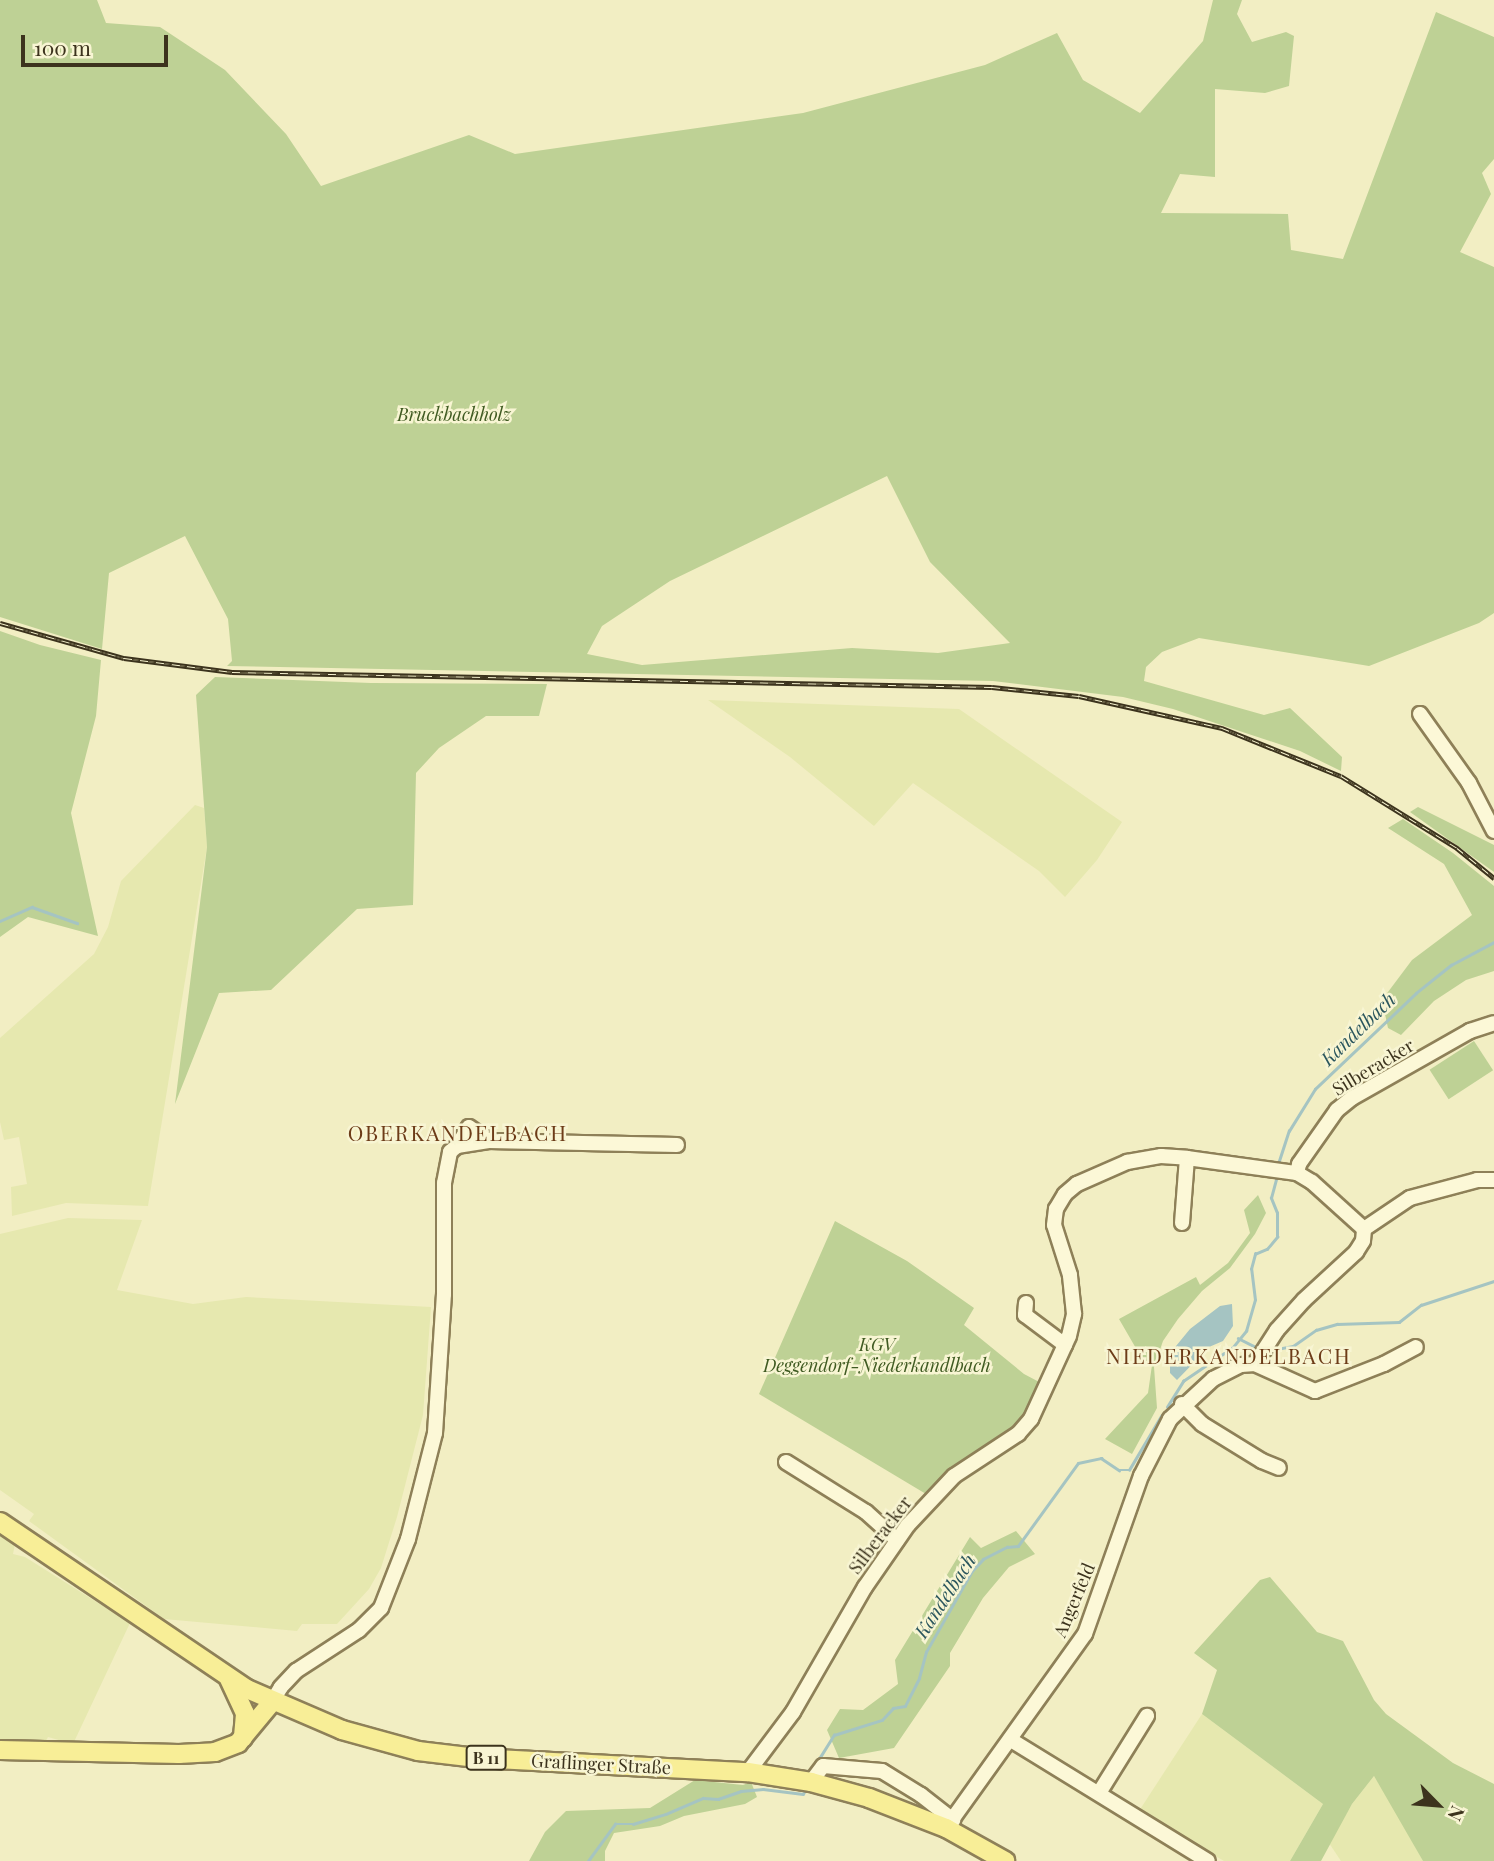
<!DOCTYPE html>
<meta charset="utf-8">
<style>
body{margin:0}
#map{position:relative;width:1494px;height:1861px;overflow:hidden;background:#f2eec3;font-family:"Playfair Display",serif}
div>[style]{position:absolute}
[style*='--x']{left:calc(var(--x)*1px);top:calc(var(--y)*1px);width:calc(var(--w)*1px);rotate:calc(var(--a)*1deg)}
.farmland>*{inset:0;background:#e6e8af}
.green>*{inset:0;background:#bed195;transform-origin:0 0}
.water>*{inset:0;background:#a5c4c2}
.stream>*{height:2.5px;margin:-1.25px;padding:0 1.25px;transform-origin:1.25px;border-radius:1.25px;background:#a5c4c2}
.roads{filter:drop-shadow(2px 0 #8e8058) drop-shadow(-2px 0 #8e8058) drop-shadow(0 2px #8e8058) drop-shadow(0 -2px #8e8058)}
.minor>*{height:14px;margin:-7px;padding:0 7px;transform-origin:7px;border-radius:7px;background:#fcf8d7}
.major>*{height:18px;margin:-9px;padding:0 9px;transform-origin:9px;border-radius:9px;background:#f8ee97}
.rail>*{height:5px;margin-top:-2.5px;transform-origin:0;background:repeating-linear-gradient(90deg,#f8f5d3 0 8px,#3c331d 0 16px);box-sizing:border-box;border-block:2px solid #3c331d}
span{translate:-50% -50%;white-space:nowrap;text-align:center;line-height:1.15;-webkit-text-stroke:5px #f8f5d3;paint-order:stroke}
.shield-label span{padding:2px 5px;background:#f8f5d3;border:2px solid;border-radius:5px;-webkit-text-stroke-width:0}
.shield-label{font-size:16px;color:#3c331d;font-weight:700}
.park-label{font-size:18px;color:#405b22;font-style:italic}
.street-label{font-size:18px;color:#3c331d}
.water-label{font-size:19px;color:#2b565d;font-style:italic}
.quarter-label{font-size:21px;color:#6d3c18;letter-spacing:2px}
.north{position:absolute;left:1403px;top:1770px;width:70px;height:70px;-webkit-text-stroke:5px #f8f5d3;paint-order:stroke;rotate:115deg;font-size:19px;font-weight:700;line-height:28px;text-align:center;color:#3c331d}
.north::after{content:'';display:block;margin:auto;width:24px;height:32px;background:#3c331d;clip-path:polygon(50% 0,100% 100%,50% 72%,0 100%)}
.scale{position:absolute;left:21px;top:35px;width:147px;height:32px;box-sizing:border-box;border:4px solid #3c331d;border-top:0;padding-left:9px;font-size:21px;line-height:24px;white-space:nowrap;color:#3c331d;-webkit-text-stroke:5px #f8f5d3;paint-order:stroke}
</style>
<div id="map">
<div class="farmland">
<i style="clip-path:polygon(708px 700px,959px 709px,1122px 822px,1097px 860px,1065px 897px,1039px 871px,913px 783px,874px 826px,790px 757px)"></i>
<i style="clip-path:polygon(195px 805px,204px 808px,207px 847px,148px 1206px,66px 1203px,12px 1216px,11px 1187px,27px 1184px,19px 1137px,4px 1140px,0 1122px,0 1038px,94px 954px,108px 927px,121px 881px)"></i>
<i style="clip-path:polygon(68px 1218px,142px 1220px,117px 1290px,193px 1304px,246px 1297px,431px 1307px,423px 1415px,397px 1517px,381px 1568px,369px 1589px,337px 1624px,302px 1624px,297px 1631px,164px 1619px,29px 1521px,34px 1514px,0 1490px,0 1234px)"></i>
<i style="clip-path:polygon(0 1534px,15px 1544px,13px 1554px,25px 1557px,130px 1623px,73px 1744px,48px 1737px,46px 1741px,0 1740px)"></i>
<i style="clip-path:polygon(1202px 1714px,1323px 1804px,1290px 1861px,1224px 1861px,1139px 1811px)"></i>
<i style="clip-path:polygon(1374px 1776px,1396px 1812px,1423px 1861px,1341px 1861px,1329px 1843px,1352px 1804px)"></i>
</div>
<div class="green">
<i style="clip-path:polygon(evenodd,0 0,97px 0,106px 23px,160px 27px,225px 70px,286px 134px,321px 186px,469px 135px,515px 154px,803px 113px,985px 65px,1057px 33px,1083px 80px,1140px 113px,1203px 41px,1213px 0,1242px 0,1237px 14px,1252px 42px,1286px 32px,1294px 36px,1289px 86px,1265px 93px,1215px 89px,1215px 177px,1180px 174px,1161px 213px,1288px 214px,1291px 250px,1343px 259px,1436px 12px,1494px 37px,1494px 159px,1482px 173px,1491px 194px,1460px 252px,1494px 267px,1494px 613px,1479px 623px,1369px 666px,1199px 638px,1162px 652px,1146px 667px,1144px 681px,1264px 715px,1290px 708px,1342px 757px,1341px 771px,1300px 751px,1173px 709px,1123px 697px,993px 681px,227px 666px,232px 661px,228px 619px,185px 536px,109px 573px,102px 649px,0 617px,0 0,887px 476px,930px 562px,1010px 643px,938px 653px,852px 648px,642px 665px,587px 654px,602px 626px,670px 581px,887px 476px)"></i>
<i style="clip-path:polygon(0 631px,40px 645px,101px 660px,96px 716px,71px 813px,98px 936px,28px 917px,0 937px)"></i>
<i style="clip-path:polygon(215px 677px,371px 683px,547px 684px,539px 716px,486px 716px,439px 748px,416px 773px,413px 905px,357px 909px,271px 990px,219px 993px,175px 1104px,207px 847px,196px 695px)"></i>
<i style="clip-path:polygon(1418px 807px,1494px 845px,1494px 872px,1410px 812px)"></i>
<i style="clip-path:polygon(1403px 819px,1453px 853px,1494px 886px,1494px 971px,1466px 980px,1434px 1001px,1401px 1035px,1388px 1028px,1382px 1000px,1412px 960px,1472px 915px,1444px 864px,1388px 828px)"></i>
<i style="left:1474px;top:1041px;width:35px;height:53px;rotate:57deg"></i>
<i style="clip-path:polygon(1258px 1195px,1266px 1213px,1255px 1234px,1230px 1268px,1202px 1291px,1178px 1319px,1163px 1341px,1154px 1367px,1157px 1408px,1132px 1454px,1105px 1439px,1148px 1393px,1152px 1365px,1141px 1357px,1119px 1319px,1196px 1277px,1200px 1285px,1228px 1263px,1250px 1233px,1244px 1210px)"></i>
<i style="clip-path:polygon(835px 1221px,907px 1261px,974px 1308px,964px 1325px,1024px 1374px,1043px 1384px,1016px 1429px,949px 1470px,926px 1494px,759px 1394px)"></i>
<i style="clip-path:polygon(1016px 1531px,1035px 1554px,1009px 1567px,983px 1598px,950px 1653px,950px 1666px,894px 1748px,839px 1758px,827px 1730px,840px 1709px,863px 1710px,898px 1684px,895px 1660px,970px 1537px,981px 1548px)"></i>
<i style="clip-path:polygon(1270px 1577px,1317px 1632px,1343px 1641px,1374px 1700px,1386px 1714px,1453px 1763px,1494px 1784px,1494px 1861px,1423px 1861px,1374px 1776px,1352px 1804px,1321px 1861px,1290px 1861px,1323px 1804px,1202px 1714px,1217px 1670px,1194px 1653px,1260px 1580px)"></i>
<i style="clip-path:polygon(695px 1780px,743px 1785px,751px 1782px,757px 1797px,745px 1804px,684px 1816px,660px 1826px,614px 1833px,605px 1851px,605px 1861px,529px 1861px,545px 1832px,566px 1811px,650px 1808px)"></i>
</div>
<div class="water">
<i style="clip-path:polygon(1232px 1304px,1233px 1326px,1223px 1341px,1209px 1347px,1177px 1380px,1170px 1373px,1170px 1361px,1176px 1346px,1190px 1329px,1220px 1306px)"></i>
</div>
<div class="stream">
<i style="--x:0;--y:921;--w:35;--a:-24"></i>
<i style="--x:32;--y:907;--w:48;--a:19.6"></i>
<i style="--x:1278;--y:1164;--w:35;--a:-72"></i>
<i style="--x:1289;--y:1131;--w:49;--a:-58.2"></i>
<i style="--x:1315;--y:1089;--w:139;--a:-43.5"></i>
<i style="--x:1416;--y:993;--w:45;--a:-38.7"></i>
<i style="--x:1451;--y:965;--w:49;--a:-28.1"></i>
<i style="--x:1238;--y:1338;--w:22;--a:27"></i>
<i style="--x:1272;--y:1350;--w:21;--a:-11"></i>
<i style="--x:1293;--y:1346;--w:28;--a:-35"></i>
<i style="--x:1316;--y:1330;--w:22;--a:-16"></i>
<i style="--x:1337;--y:1324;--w:62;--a:-1.8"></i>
<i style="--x:1399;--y:1322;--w:28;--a:-38"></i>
<i style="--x:1421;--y:1305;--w:77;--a:-18.2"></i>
<i style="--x:1167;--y:1407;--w:31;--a:-58"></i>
<i style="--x:1183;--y:1381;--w:60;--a:-34.2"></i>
<i style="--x:1233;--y:1347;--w:21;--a:-51"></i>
<i style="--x:1246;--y:1331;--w:32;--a:-74"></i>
<i style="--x:1255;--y:1300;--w:31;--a:-97"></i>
<i style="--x:1251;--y:1269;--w:16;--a:-75"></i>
<i style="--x:1255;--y:1254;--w:13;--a:-23"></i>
<i style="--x:1267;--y:1249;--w:16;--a:-50"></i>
<i style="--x:1277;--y:1237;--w:24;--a:-90"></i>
<i style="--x:1277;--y:1213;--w:16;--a:-112"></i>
<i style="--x:1271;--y:1198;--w:20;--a:-75"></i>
<i style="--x:817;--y:1762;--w:32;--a:-58"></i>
<i style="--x:834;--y:1735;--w:50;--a:-17.4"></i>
<i style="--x:882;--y:1720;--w:16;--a:-47"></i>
<i style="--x:893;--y:1708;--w:12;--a:-9"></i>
<i style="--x:905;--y:1706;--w:31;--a:-63"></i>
<i style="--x:919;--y:1678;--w:27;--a:-75"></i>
<i style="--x:926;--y:1652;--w:93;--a:-60.4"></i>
<i style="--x:972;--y:1571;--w:16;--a:-47"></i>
<i style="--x:983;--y:1559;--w:27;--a:-27"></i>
<i style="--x:1007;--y:1547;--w:11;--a:-5"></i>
<i style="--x:1018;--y:1546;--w:102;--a:-54.1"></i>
<i style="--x:1078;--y:1463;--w:24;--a:-12"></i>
<i style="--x:1101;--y:1458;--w:22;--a:34"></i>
<i style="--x:1119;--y:1470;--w:10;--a:0"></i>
<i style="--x:1129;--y:1470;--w:63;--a:-59.3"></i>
<i style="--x:588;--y:1861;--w:46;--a:-53.9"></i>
<i style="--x:615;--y:1824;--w:18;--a:0"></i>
<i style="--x:633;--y:1824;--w:34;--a:-17"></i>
<i style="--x:666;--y:1814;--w:40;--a:-23.4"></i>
<i style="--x:703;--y:1798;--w:15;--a:4"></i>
<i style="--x:718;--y:1799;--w:24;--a:-19"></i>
<i style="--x:741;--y:1791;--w:22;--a:-5"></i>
<i style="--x:763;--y:1789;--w:40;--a:7.1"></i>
<i style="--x:803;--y:1794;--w:4;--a:-63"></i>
</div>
<div class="roads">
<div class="minor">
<i style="--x:1420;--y:714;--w:85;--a:54.6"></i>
<i style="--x:1469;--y:783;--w:54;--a:62.5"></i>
<i style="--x:457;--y:1146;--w:22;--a:-58"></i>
<i style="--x:469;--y:1127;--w:24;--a:35"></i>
<i style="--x:1297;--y:1173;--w:9;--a:-77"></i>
<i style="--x:1299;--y:1164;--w:66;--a:-54.9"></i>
<i style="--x:1337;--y:1110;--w:19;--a:-39"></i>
<i style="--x:1352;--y:1098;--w:136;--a:-29.6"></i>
<i style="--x:1470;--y:1031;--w:25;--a:-18"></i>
<i style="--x:1182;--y:1223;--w:65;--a:-85.6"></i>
<i style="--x:1026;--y:1303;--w:12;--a:95"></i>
<i style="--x:1025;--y:1315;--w:50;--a:36.9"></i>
<i style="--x:1255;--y:1364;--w:66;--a:24.2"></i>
<i style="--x:1315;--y:1391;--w:74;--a:-21.4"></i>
<i style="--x:1384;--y:1364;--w:36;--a:-28"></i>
<i style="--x:1182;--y:1404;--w:28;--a:45"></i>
<i style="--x:1202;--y:1424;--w:70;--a:31.7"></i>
<i style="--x:1262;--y:1461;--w:18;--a:22"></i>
<i style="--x:786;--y:1462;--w:94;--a:32"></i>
<i style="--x:866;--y:1512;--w:42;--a:42.1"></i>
<i style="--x:272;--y:1702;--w:17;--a:-59"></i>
<i style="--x:281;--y:1687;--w:22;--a:-47"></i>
<i style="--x:296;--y:1671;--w:75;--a:-33.1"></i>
<i style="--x:359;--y:1630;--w:31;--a:-45"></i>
<i style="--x:381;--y:1608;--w:74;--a:-68.6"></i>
<i style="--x:408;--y:1539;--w:109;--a:-75.7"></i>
<i style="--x:435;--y:1433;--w:139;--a:-86.3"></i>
<i style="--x:444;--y:1294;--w:111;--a:-90"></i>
<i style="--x:444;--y:1183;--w:32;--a:-79"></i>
<i style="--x:450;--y:1152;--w:9;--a:-41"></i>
<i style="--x:457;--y:1146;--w:32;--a:-9"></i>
<i style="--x:489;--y:1141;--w:188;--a:1.2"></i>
<i style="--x:1011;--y:1740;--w:231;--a:31.6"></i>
<i style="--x:748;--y:1772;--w:75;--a:-53.1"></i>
<i style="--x:793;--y:1712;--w:144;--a:-60.1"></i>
<i style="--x:865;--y:1587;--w:75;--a:-55.3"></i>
<i style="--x:908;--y:1525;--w:67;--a:-46.8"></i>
<i style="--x:954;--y:1476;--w:77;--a:-33.3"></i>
<i style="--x:1018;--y:1434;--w:20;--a:-49"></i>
<i style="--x:1031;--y:1419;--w:91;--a:-65.4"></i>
<i style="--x:1069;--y:1336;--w:23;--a:-77"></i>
<i style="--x:1074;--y:1314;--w:39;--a:-96"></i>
<i style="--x:1070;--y:1275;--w:52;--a:-107.7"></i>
<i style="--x:1054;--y:1225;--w:16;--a:-83"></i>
<i style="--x:1056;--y:1209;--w:17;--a:-59"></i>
<i style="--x:1065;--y:1194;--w:16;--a:-40"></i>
<i style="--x:1077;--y:1184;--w:55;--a:-23.7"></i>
<i style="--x:1127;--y:1162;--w:35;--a:-10"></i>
<i style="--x:1161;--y:1156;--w:26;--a:4"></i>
<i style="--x:1187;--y:1158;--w:111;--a:7.8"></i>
<i style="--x:1297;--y:1173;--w:17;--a:31"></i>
<i style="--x:1312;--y:1182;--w:70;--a:42.1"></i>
<i style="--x:811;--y:1782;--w:20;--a:-53"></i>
<i style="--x:823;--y:1766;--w:59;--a:4.8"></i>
<i style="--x:882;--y:1771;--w:46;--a:31.6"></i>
<i style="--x:921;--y:1795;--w:41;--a:38"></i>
<i style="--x:1099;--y:1793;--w:91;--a:-58.1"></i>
<i style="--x:946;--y:1828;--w:239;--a:-54.4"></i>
<i style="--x:1085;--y:1634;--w:168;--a:-70.5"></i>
<i style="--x:1141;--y:1476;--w:64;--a:-63"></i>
<i style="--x:1170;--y:1419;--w:59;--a:-42.9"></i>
<i style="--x:1213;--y:1379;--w:31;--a:-27"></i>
<i style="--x:1241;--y:1365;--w:14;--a:-4"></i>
<i style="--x:1255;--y:1364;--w:40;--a:-57.1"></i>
<i style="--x:1277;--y:1330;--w:40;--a:-48"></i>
<i style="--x:1304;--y:1300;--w:71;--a:-42.7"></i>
<i style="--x:1356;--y:1252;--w:13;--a:-58"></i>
<i style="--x:1363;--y:1241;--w:12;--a:-85"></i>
<i style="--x:1364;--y:1229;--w:55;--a:-34"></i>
<i style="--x:1410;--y:1198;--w:69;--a:-15"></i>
<i style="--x:1477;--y:1180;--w:17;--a:0"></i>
</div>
<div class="major">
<i style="--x:0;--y:1522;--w:298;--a:34.1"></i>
<i style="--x:247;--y:1689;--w:103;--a:23.3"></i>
<i style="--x:342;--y:1730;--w:79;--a:15.4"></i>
<i style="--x:418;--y:1751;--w:59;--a:6.8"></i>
<i style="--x:477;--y:1758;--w:271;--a:3"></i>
<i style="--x:748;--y:1772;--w:64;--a:9"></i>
<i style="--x:811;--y:1782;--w:60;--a:15.4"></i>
<i style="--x:869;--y:1798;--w:83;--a:21.3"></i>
<i style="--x:946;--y:1828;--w:68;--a:29.2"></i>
<i style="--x:229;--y:1679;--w:38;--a:65"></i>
<i style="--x:245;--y:1714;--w:24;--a:95"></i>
<i style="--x:0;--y:1750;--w:179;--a:1.3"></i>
<i style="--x:179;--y:1754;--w:36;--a:-3"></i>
<i style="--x:215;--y:1752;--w:25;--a:-21"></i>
<i style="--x:238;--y:1743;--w:53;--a:-50.3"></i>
</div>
</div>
<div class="rail">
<i style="--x:0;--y:623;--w:129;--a:15.8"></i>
<i style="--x:124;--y:658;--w:109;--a:7.4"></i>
<i style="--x:232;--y:672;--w:760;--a:1.13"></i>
<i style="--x:992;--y:687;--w:87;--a:5.9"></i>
<i style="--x:1079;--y:696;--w:147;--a:12.6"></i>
<i style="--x:1222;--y:728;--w:128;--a:22"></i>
<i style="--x:1341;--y:776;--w:137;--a:31.8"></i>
<i style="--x:1457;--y:848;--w:48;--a:39"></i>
</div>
<div class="shield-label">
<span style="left:486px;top:1758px">B 11</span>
</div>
<div class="park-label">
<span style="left:454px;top:414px">Bruckbachholz</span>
<span style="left:877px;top:1355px">KGV<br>Deggendorf-Niederkandlbach</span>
</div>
<div class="street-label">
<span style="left:1373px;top:1067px;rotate:-31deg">Silberacker</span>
<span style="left:880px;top:1535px;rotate:-53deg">Silberacker</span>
<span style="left:1074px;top:1600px;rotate:-67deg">Angerfeld</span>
<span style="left:601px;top:1764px;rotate:3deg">Graflinger Straße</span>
</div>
<div class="water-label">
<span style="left:1358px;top:1029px;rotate:-44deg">Kandelbach</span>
<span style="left:945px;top:1596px;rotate:-57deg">Kandelbach</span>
</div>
<div class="quarter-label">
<span style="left:458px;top:1132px">OBERKANDELBACH</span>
<span style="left:1229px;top:1355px">NIEDERKANDELBACH</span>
</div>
<div class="north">N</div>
<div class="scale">100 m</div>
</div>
